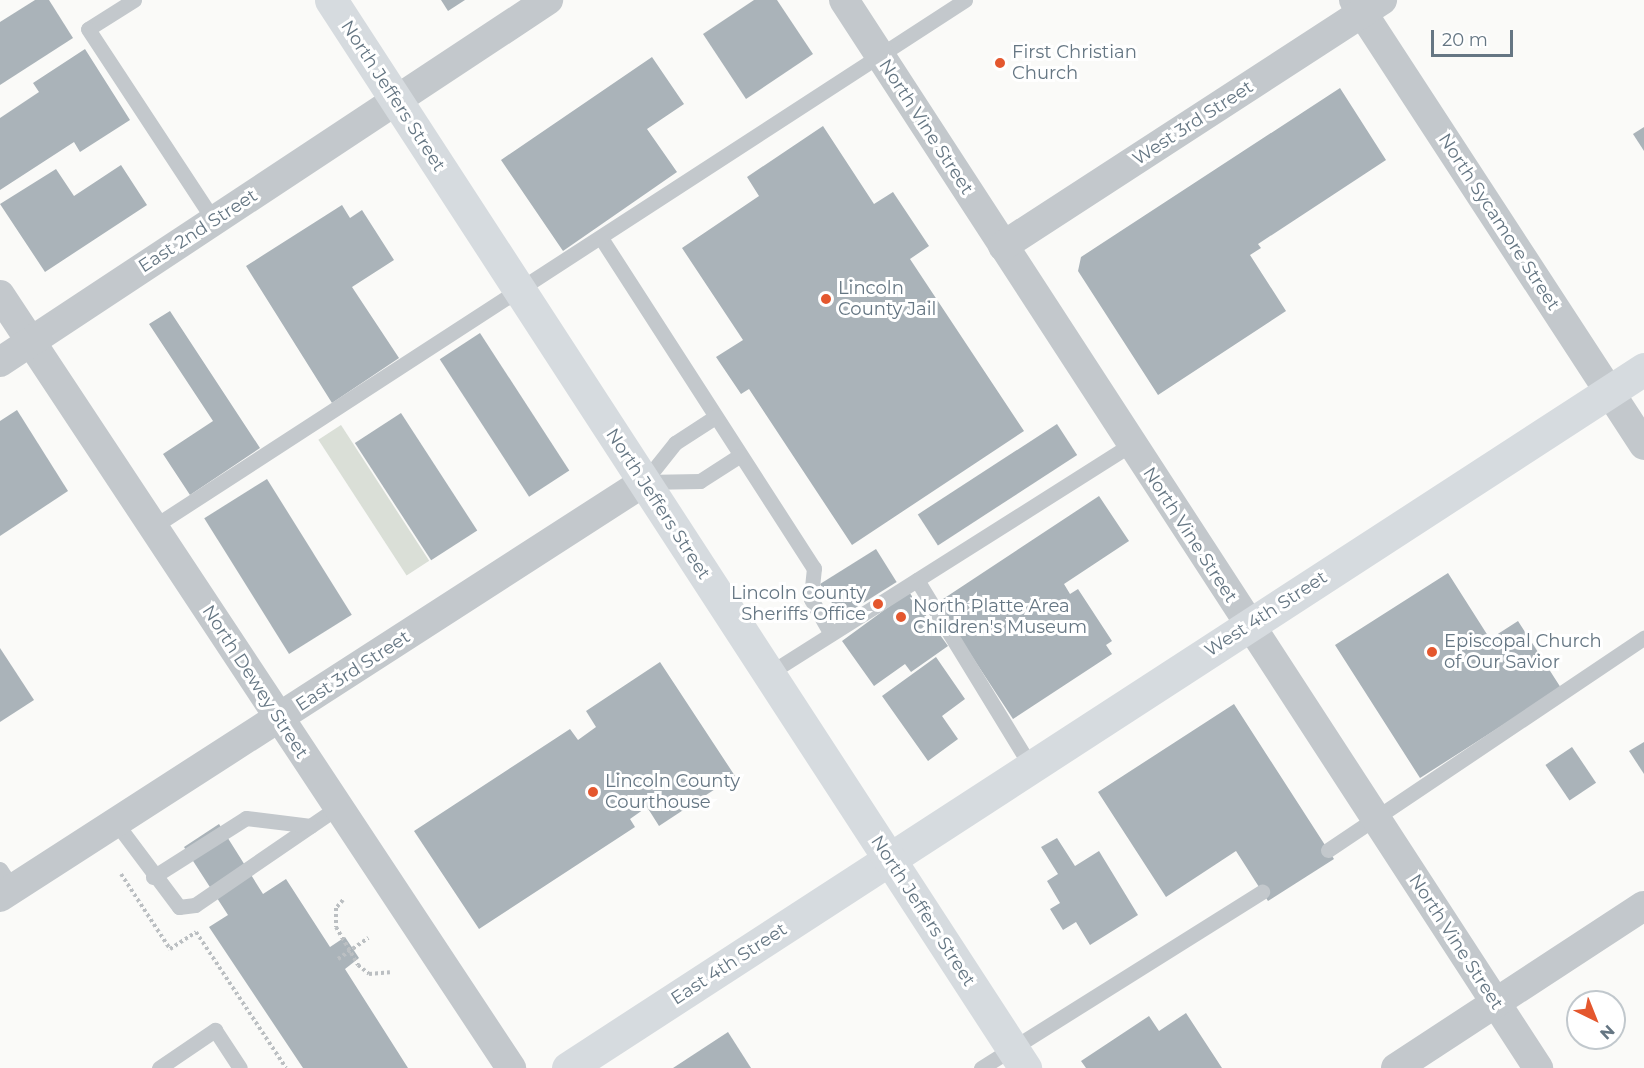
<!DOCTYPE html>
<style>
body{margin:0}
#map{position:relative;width:1644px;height:1068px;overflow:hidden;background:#fafaf8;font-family:Montserrat,sans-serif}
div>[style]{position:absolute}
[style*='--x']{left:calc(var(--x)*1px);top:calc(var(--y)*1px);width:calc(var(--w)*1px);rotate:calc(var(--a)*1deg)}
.green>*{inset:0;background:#dadfd7;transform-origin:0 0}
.building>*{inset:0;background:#aab3b9;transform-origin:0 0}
.path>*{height:4px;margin-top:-2px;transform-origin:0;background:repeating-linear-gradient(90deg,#bbbfc2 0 3px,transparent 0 6px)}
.lane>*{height:15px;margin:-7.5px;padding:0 7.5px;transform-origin:7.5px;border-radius:7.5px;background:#c3c8cc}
.street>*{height:30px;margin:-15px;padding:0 15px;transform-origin:15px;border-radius:15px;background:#c3c8cc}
.secondary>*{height:33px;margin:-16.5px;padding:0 16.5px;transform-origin:16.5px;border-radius:16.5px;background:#d6dbdf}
.highway>*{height:33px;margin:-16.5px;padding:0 16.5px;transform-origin:16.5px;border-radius:16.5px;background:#d6dbdf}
.dots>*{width:16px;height:16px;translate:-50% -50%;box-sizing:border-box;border:3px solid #fff;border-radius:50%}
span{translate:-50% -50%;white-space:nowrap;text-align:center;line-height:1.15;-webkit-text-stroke:6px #fff;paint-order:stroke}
.poi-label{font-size:18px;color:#657683}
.left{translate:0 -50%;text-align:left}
.right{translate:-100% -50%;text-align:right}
.street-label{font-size:18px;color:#657683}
.north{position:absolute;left:1566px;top:990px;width:60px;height:60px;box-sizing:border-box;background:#fff;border:2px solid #c1c8cd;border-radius:50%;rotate:137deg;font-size:16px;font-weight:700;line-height:24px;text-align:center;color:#657683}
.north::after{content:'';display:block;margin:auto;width:21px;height:27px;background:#e4572e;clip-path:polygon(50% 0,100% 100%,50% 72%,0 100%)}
.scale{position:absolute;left:1431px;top:30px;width:82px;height:27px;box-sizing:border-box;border:3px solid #657683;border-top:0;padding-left:8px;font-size:18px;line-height:21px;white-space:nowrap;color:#657683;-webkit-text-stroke:4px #fff;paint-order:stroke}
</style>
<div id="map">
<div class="green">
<i style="left:341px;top:425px;width:162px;height:27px;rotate:57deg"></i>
</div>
<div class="building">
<i style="clip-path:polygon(35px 0,49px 0,73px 38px,0 85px,0 22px)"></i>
<i style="clip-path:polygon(441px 0,465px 0,448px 11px)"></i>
<i style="clip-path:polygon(754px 0,777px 0,813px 54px,746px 99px,703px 34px)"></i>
<i style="clip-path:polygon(85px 49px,130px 120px,80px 152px,74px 142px,0 190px,0 118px,39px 92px,33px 83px)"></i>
<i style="clip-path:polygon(652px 57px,684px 104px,647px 129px,677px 172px,563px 251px,501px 160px)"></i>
<i style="clip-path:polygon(1340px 88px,1386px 160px,1258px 244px,1261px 248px,1250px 255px,1286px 311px,1158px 395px,1078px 271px,1081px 257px)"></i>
<i style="clip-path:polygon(823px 126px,874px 204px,893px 192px,929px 246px,910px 259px,1024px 431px,852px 545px,749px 389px,741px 394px,716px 357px,743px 340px,682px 248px,759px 196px,747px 177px)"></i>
<i style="clip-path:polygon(1644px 127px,1644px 151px,1633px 134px)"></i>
<i style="clip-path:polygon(121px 165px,147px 205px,45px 272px,0 204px,56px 169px,74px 196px)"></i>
<i style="clip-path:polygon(342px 205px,350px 218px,362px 210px,394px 260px,352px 287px,399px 358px,332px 403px,246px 266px)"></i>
<i style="clip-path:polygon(170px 311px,260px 448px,190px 495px,163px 454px,213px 421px,149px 324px)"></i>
<i style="left:480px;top:333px;width:164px;height:48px;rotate:57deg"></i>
<i style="clip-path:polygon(17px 410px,68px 491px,0 536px,0 421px)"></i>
<i style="left:401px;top:413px;width:140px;height:55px;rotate:57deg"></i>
<i style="left:1057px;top:424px;width:37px;height:166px;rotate:57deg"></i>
<i style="left:267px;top:479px;width:160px;height:74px;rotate:58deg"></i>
<i style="clip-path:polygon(1099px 496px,1129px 541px,1064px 584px,1070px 594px,1078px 589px,1112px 641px,1106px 645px,1112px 654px,1013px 719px,937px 603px)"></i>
<i style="left:876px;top:549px;width:39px;height:66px;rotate:58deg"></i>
<i style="clip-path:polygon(1448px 573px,1490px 639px,1518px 621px,1561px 688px,1420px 778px,1335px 645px)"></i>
<i style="clip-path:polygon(909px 592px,948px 646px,911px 672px,905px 664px,874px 686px,842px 641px)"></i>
<i style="clip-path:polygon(0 648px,34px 700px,0 722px)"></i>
<i style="clip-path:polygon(936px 657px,965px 699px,942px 716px,958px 739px,928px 761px,882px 696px)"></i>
<i style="clip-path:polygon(660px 662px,735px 776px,659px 826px,647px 807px,630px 819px,635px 827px,479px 929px,414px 831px,570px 729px,578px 740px,596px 727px,586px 711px)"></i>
<i style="clip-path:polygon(1234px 704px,1334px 859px,1268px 901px,1236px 851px,1166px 897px,1098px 792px)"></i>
<i style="clip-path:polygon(1644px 742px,1644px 774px,1629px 751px)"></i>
<i style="left:1572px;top:747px;width:43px;height:32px;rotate:56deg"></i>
<i style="clip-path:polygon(219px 824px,263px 894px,286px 879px,330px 947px,345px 937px,359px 958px,345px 969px,408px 1068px,303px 1068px,209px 927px,228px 915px,184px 847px)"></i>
<i style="clip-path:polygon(1057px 838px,1075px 866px,1099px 851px,1138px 915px,1090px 945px,1076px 922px,1063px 930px,1050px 909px,1060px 903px,1047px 881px,1058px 874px,1041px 847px)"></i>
<i style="clip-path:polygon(1186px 1013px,1222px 1068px,1086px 1068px,1081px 1061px,1149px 1016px,1159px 1031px)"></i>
<i style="clip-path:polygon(728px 1032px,751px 1068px,673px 1068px)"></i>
</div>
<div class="path">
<i style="--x:121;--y:874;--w:90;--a:56.8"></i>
<i style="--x:170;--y:949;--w:31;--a:-33"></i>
<i style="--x:196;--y:932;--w:163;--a:56.5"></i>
<i style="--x:343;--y:900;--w:11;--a:131"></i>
<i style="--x:336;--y:908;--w:19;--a:90"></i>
<i style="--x:336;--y:927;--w:44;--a:59.9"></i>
<i style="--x:358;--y:965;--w:14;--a:39"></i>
<i style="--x:369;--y:974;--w:21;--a:-5"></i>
<i style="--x:338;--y:959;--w:37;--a:-35"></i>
</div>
<div class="lane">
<i style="--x:134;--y:0;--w:54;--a:147.8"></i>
<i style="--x:88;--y:29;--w:230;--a:56.7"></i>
<i style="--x:601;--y:238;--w:393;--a:57.2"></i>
<i style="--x:814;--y:568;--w:31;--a:96"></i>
<i style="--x:811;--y:599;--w:40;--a:60.3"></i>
<i style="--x:644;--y:482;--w:56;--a:-1"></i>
<i style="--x:700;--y:481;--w:46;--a:-32.7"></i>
<i style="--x:644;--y:482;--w:50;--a:-51.5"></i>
<i style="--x:675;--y:443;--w:48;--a:-33"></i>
<i style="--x:153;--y:527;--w:968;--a:-32.98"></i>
<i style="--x:917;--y:580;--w:219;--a:58.6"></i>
<i style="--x:768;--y:674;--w:431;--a:-32.3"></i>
<i style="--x:116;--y:823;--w:105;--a:53.1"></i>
<i style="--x:179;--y:907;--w:16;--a:-7"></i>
<i style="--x:195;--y:905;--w:173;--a:-34.4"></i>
<i style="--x:1328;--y:850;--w:381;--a:-33.9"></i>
<i style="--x:0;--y:869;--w:24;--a:57"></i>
<i style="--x:153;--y:877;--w:110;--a:-32.4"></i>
<i style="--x:246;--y:818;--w:65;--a:7"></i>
<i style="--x:159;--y:1068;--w:68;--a:-34.2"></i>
<i style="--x:215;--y:1030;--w:45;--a:56.7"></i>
<i style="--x:981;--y:1068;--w:332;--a:-32.1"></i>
</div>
<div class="street">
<i style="--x:844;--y:0;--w:1274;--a:56.98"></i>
<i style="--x:1354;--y:0;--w:531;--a:56.91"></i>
<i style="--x:1003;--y:246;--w:452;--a:-33"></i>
<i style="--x:0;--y:295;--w:927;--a:56.53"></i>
<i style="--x:0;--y:362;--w:657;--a:-33.45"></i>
<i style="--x:0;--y:897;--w:766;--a:-32.8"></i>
<i style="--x:1396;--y:1068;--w:296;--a:-33.2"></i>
</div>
<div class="secondary">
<i style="--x:568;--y:1068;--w:1283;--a:-33.01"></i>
</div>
<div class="highway">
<i style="--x:331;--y:0;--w:1274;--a:56.98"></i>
</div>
<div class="dots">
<i style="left:1000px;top:63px;background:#e4572e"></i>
<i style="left:826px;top:299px;background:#e4572e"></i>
<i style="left:878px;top:604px;background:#e4572e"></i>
<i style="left:901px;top:617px;background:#e4572e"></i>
<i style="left:1432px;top:652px;background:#e4572e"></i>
<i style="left:593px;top:792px;background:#e4572e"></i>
</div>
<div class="poi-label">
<span class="left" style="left:1012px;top:63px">First Christian<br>Church</span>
<span class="left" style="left:838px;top:299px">Lincoln<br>County Jail</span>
<span class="right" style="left:866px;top:604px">Lincoln County<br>Sheriffs Office</span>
<span class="left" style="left:913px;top:617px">North Platte Area<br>Children's Museum</span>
<span class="left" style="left:1444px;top:652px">Episcopal Church<br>of Our Savior</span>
<span class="left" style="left:605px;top:792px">Lincoln County<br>Courthouse</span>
</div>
<div class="street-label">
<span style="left:393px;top:96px;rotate:57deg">North Jeffers Street</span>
<span style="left:1193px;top:123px;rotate:-33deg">West 3rd Street</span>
<span style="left:926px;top:127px;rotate:57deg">North Vine Street</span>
<span style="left:1499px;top:222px;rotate:57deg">North Sycamore Street</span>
<span style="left:198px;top:231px;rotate:-33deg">East 2nd Street</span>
<span style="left:658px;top:504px;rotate:57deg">North Jeffers Street</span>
<span style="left:1190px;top:535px;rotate:57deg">North Vine Street</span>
<span style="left:1266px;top:614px;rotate:-33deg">West 4th Street</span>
<span style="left:353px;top:671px;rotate:-33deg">East 3rd Street</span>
<span style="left:255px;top:682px;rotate:57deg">North Dewey Street</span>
<span style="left:923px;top:911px;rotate:57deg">North Jeffers Street</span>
<span style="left:1456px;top:942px;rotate:57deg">North Vine Street</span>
<span style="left:729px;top:964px;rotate:-33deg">East 4th Street</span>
</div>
<div class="north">N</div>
<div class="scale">20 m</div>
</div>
